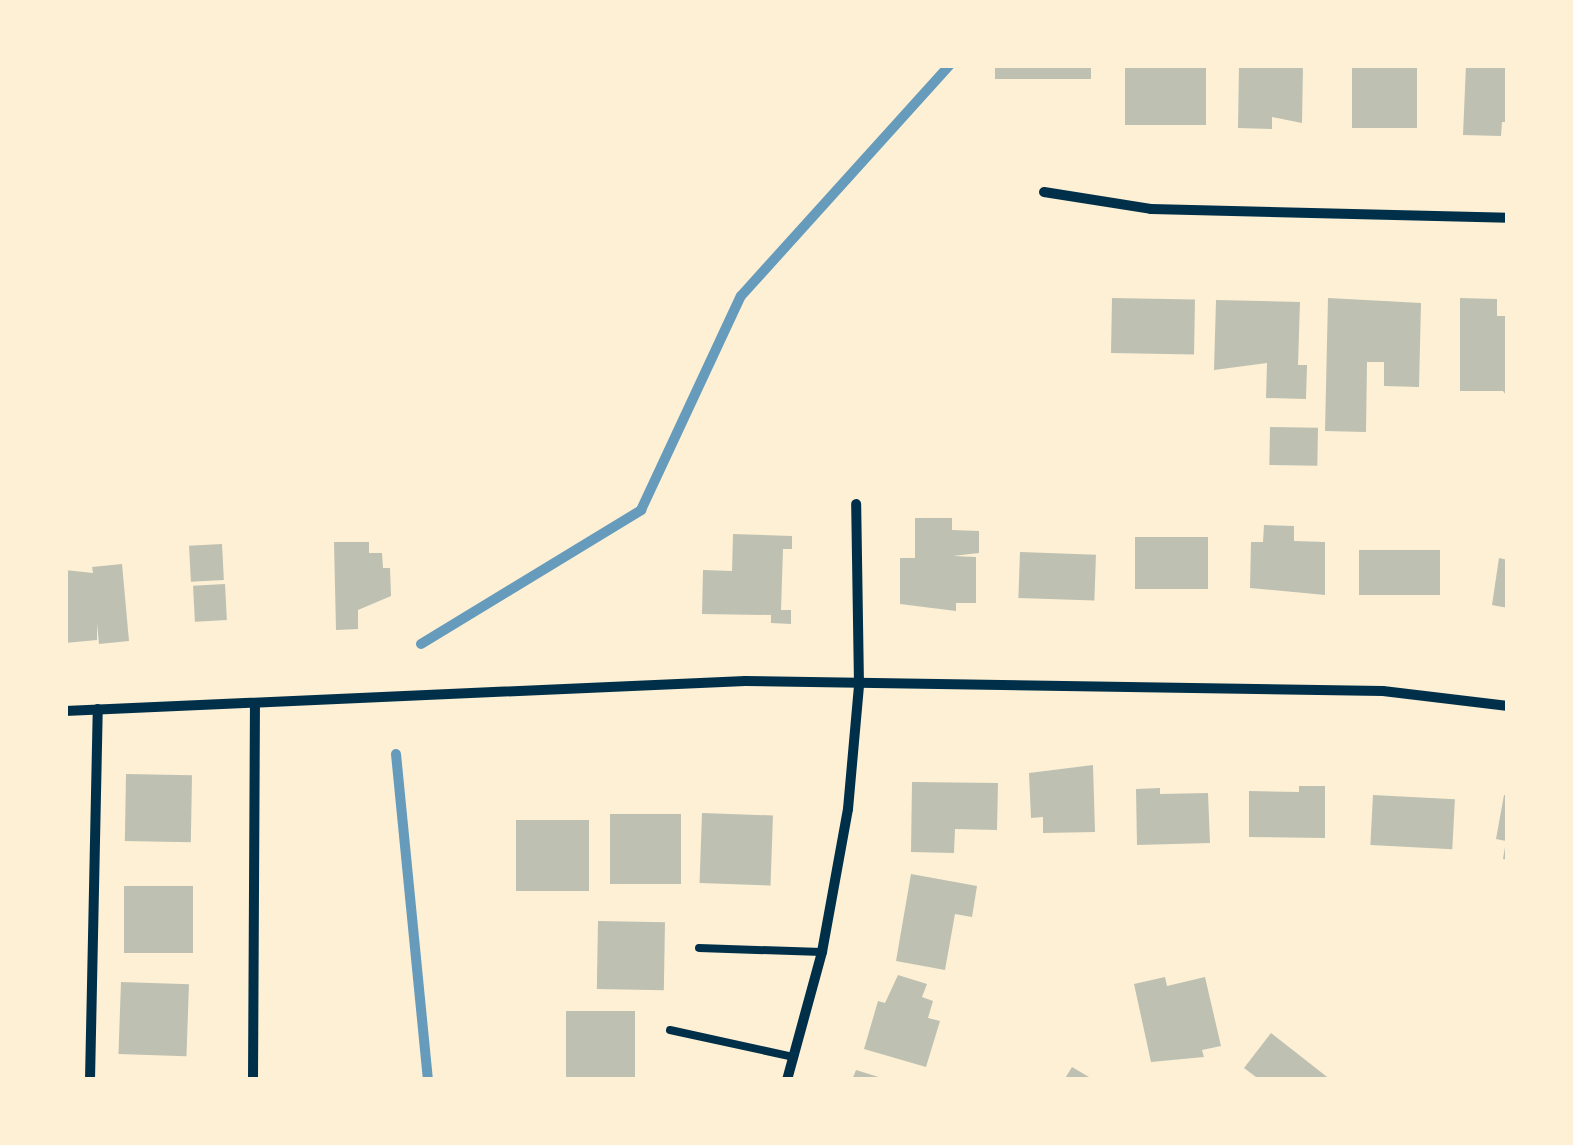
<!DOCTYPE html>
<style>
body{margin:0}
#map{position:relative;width:1573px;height:1145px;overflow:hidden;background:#fdf0d5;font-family:Figtree,sans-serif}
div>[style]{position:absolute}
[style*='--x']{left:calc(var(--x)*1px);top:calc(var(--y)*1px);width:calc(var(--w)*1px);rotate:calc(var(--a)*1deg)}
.stream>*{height:10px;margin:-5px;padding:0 5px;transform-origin:5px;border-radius:5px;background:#669bbc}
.building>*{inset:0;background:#bec0b2;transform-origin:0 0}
.service>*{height:8px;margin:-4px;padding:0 4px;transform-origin:4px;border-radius:4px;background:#003049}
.minor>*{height:10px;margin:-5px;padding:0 5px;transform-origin:5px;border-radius:5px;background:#003049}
span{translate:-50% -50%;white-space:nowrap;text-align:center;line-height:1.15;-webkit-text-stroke:8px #fdf0d5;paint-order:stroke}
.frame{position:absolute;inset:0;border:68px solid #fdf0d5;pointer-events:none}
</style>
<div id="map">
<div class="stream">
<i style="--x:421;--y:644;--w:258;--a:-31.3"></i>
<i style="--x:641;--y:510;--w:236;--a:-65"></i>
<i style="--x:741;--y:296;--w:312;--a:-47.9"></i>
<i style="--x:396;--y:754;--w:328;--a:84.4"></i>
</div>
<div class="building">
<i style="left:995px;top:65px;width:96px;height:14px"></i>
<i style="left:1125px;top:65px;width:81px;height:60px"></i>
<i style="clip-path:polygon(1239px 65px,1303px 65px,1302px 123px,1272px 117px,1272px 129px,1238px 128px)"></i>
<i style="left:1352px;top:65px;width:65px;height:63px"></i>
<i style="clip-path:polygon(1466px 65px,1508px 65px,1508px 122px,1502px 122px,1501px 136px,1463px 135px)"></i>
<i style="left:1112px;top:298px;width:83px;height:55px;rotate:1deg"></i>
<i style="clip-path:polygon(1328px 298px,1421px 303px,1419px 387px,1384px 386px,1384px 362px,1367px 362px,1366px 432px,1325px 431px)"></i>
<i style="clip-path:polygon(1460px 298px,1497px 299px,1497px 316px,1508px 316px,1508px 398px,1503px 391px,1460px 391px)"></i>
<i style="clip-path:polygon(1216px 300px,1300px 302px,1298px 365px,1307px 365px,1306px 399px,1266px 398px,1267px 363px,1214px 370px)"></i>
<i style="left:1270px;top:427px;width:48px;height:38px;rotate:1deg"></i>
<i style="clip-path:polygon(915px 518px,952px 518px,952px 530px,979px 531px,979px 553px,953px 556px,976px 557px,976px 603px,956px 603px,956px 611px,900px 604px,900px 558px,915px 558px)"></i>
<i style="clip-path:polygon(1264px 525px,1294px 526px,1294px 541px,1325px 542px,1325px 595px,1250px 588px,1251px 542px,1263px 542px)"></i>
<i style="clip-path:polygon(733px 534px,792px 536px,792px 549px,783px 549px,781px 610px,791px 610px,791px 624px,771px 623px,771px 615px,702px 614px,703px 570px,732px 571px)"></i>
<i style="left:1135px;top:537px;width:73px;height:52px"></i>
<i style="clip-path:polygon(334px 542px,369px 542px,369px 553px,382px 553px,383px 568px,390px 568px,391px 596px,358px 610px,358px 629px,336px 630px)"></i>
<i style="left:222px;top:544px;width:36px;height:33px;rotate:87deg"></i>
<i style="left:1359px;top:550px;width:81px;height:45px"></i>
<i style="left:1020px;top:552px;width:76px;height:46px;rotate:2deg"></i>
<i style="clip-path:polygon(1499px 558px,1508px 560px,1508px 608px,1492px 605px)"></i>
<i style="clip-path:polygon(122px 564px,129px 641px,99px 644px,97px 623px,97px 640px,65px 643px,65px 570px,93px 573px,92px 567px)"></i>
<i style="left:225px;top:584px;width:36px;height:32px;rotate:87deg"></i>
<i style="clip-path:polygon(1093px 765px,1095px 832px,1043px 833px,1043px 817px,1031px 818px,1029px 773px)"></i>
<i style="left:126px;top:774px;width:66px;height:67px;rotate:1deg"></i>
<i style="clip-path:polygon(912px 782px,998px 783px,997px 830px,955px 829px,954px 853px,911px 852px)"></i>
<i style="clip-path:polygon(1299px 786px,1325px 786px,1325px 838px,1249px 837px,1249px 791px,1299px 792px)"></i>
<i style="clip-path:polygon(1160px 788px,1160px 794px,1208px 793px,1210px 843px,1137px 845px,1136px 789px)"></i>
<i style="left:1373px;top:795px;width:82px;height:50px;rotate:3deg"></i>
<i style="clip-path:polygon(1504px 795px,1508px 795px,1508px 860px,1503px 859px,1506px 841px,1496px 839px)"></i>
<i style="left:702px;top:813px;width:71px;height:70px;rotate:2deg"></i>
<i style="left:610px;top:814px;width:71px;height:70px"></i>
<i style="left:516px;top:820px;width:73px;height:71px"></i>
<i style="clip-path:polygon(911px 874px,977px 886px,972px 917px,955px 914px,945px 970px,896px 961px)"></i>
<i style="left:124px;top:886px;width:69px;height:67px"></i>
<i style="left:598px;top:921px;width:67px;height:68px;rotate:1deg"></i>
<i style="clip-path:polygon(898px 975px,927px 984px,922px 997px,933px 1001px,928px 1018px,940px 1021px,926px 1067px,864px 1049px,878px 1001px,885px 1003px)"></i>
<i style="clip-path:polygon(1165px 977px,1167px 986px,1205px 977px,1221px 1046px,1202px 1050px,1204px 1057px,1151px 1062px,1134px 984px)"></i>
<i style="left:121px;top:982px;width:68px;height:72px;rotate:2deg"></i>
<i style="left:566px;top:1011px;width:69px;height:69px"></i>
<i style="clip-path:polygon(1271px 1033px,1331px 1080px,1260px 1080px,1244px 1068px)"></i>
<i style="clip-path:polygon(1072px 1067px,1094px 1080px,1064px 1080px)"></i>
<i style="clip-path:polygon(856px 1070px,885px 1079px,885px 1080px,852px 1080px)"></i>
</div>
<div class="service">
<i style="--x:699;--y:948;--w:123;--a:1.9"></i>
<i style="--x:670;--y:1030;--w:127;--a:12.3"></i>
</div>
<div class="minor">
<i style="--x:1044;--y:192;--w:108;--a:9"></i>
<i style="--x:1151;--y:209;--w:357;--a:1.4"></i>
<i style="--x:65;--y:711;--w:681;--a:-2.53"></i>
<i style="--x:745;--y:681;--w:638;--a:0.9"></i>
<i style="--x:1383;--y:691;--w:126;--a:6.8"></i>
<i style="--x:90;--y:1080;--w:371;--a:-88.8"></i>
<i style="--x:253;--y:1080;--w:377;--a:-89.7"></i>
<i style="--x:787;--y:1080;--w:133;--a:-74.7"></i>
<i style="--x:822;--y:952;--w:145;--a:-79.7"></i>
<i style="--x:848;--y:809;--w:124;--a:-84.9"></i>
<i style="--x:859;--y:685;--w:181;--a:-90.9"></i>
</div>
<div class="frame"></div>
</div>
